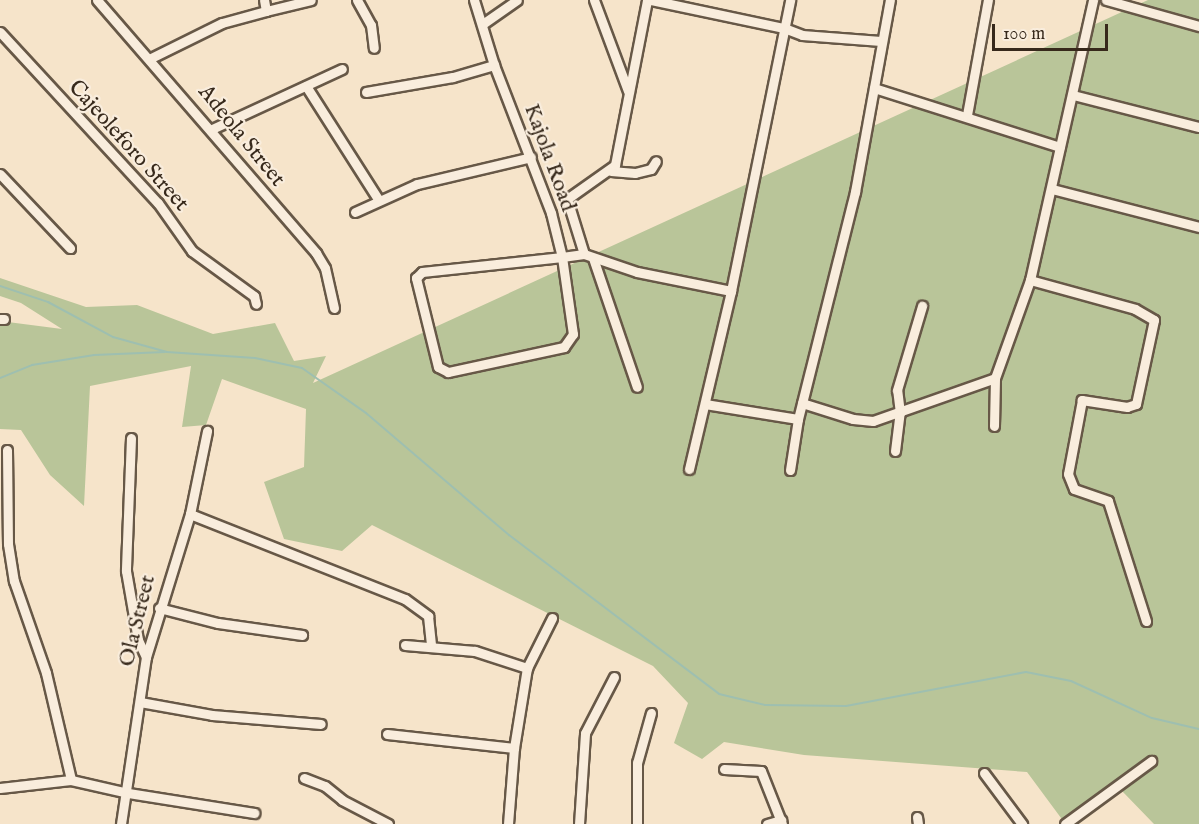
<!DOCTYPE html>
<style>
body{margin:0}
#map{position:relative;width:1199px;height:824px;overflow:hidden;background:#f6e4ca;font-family:"IM FELL English",serif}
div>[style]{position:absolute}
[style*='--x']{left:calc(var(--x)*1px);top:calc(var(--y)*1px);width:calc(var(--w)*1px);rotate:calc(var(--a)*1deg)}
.green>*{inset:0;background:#b9c599}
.stream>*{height:2px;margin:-1px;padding:0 1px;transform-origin:1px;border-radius:1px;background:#9ebfb0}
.roads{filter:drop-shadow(2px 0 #675847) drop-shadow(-2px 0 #675847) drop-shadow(0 2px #675847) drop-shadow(0 -2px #675847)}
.minor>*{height:9px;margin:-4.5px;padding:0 4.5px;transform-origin:4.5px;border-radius:4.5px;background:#f9eddd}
span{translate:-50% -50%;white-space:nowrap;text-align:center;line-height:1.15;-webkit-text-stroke:4.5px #f9eddd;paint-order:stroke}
.street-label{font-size:22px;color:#37291b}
.scale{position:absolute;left:992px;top:24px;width:116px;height:27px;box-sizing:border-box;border:3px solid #37291b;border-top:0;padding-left:8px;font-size:18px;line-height:21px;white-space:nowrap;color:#37291b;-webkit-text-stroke:4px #f9eddd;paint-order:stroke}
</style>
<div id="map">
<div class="green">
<i style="clip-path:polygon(1148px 0,1199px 0,1199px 824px,1154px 824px,1122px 791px,1064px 822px,1027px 772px,804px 755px,724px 742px,702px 759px,674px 743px,688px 703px,653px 666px,372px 525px,342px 551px,284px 539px,264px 482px,304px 467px,306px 409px,222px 379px,206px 425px,182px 427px,191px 366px,90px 386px,84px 506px,50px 475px,21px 430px,0 429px,0 321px,62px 329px,21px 303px,0 296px,0 278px,86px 307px,137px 305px,213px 334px,275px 323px,294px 361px,326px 356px,313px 383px)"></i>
</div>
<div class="stream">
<i style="--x:0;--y:286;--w:51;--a:18.4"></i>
<i style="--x:48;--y:302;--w:74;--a:28.3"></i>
<i style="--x:113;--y:337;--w:56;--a:15.5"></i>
<i style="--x:167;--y:352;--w:88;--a:3.9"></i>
<i style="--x:255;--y:358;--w:48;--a:12"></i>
<i style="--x:302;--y:368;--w:78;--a:35.1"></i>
<i style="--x:366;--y:413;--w:188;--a:40.5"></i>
<i style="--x:509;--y:535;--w:263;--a:37.1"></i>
<i style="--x:719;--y:694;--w:47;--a:13.4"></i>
<i style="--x:765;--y:705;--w:81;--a:0.7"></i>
<i style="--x:846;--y:706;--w:183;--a:-10.7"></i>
<i style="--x:1026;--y:672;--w:46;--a:11.3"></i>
<i style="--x:1071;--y:681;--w:89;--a:24.6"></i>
<i style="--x:1152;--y:718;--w:48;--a:13.2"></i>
<i style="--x:0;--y:378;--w:35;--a:-22"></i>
<i style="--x:32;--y:365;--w:63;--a:-9.2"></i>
<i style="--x:94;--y:355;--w:71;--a:-2.4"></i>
</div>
<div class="roads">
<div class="minor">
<i style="--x:97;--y:0;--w:335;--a:49.1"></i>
<i style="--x:316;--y:253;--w:17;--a:59"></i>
<i style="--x:325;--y:268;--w:41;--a:77.3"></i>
<i style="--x:357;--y:0;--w:29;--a:61"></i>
<i style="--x:371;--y:25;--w:23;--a:83"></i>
<i style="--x:474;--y:0;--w:68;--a:72.9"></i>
<i style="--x:494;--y:65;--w:159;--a:68.9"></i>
<i style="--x:551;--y:213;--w:45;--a:76"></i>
<i style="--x:562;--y:257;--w:78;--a:81.9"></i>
<i style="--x:573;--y:334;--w:16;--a:125"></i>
<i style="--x:564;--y:347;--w:119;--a:167.8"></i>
<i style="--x:448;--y:372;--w:11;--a:-153"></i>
<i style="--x:438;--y:367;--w:92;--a:-103.9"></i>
<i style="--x:416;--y:278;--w:8;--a:-45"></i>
<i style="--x:422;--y:272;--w:141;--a:-6.1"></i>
<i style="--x:562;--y:257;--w:22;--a:-8"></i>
<i style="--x:584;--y:254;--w:56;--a:18.8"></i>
<i style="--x:637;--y:272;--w:96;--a:11.4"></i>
<i style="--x:594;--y:0;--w:97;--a:69.5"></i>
<i style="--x:651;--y:0;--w:136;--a:11.9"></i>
<i style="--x:784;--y:28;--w:19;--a:21"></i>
<i style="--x:802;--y:35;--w:79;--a:4.3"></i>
<i style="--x:1106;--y:0;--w:97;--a:15.6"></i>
<i style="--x:266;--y:11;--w:46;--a:-13.7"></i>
<i style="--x:484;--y:23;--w:40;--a:-34.9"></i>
<i style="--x:0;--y:32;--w:233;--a:47.3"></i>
<i style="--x:158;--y:203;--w:59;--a:54.7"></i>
<i style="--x:192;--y:251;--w:77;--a:36"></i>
<i style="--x:254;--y:296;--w:8;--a:76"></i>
<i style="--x:149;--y:59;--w:81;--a:-26.3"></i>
<i style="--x:222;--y:23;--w:46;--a:-15.3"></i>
<i style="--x:266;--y:11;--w:11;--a:-100"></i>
<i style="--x:306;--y:86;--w:134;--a:57.5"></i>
<i style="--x:874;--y:88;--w:195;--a:17.6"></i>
<i style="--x:366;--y:92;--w:88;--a:-9.8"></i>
<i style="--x:453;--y:77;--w:43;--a:-16.3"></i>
<i style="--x:1073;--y:95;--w:130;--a:14.3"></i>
<i style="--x:967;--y:115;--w:117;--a:-79.7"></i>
<i style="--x:212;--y:129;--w:143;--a:-24.8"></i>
<i style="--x:611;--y:171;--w:24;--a:5"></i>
<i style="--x:635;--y:173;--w:16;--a:-14"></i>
<i style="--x:651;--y:169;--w:9;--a:-58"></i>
<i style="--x:0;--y:174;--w:102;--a:46.6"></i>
<i style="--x:1052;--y:189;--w:152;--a:14.5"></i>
<i style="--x:355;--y:212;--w:68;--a:-24.3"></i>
<i style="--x:417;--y:184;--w:117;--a:-13.3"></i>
<i style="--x:584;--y:254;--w:58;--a:-107.2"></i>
<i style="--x:567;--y:199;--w:59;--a:-35.3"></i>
<i style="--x:615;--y:165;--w:168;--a:-79"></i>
<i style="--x:593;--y:258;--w:136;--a:71.2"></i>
<i style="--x:1030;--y:280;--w:109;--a:15.4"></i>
<i style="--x:1135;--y:309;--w:22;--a:30"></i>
<i style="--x:1154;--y:320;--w:86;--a:102.1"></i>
<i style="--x:1136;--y:404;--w:9;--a:162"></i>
<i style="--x:1127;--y:407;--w:46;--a:-171.2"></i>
<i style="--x:1082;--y:400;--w:75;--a:100.7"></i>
<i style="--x:1068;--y:474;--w:16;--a:68"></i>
<i style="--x:1074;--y:489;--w:36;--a:19"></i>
<i style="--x:1108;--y:501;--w:126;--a:72.4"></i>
<i style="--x:0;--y:319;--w:4;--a:0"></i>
<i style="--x:802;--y:403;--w:53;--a:17.4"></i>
<i style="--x:853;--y:419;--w:20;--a:6"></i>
<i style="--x:873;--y:421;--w:129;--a:-19.4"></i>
<i style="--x:995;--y:378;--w:104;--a:-70.3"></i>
<i style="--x:1030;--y:280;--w:287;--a:-77.3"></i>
<i style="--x:705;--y:404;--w:94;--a:9.2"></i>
<i style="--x:994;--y:426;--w:48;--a:-88.8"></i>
<i style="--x:131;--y:438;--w:133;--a:92.2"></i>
<i style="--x:126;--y:571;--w:70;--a:80.1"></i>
<i style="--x:138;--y:640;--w:19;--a:65"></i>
<i style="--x:7;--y:450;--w:94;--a:89.4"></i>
<i style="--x:8;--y:544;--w:37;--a:81"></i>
<i style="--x:14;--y:581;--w:97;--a:70.8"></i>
<i style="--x:46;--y:673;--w:110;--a:76.8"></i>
<i style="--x:895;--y:451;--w:38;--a:-83"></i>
<i style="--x:900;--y:413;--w:23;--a:-97"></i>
<i style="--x:897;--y:390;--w:88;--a:-73.4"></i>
<i style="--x:689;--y:469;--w:183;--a:-76.7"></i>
<i style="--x:731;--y:291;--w:297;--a:-78.5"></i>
<i style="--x:790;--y:470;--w:52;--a:-81.1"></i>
<i style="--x:798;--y:419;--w:234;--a:-75.9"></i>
<i style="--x:855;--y:192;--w:195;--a:-79.7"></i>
<i style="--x:190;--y:514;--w:231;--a:21.6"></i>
<i style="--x:405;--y:599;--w:29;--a:36"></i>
<i style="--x:428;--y:616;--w:31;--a:84"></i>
<i style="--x:159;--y:608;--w:61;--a:14.3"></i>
<i style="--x:218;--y:623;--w:85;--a:8.1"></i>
<i style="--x:405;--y:645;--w:70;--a:4.9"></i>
<i style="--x:475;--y:651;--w:55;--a:18.1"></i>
<i style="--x:140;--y:702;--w:73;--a:10.2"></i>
<i style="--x:212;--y:715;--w:109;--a:4.7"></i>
<i style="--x:387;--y:734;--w:128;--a:6.3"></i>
<i style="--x:724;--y:769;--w:37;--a:3"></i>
<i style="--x:761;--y:771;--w:57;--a:68.4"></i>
<i style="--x:984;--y:773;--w:64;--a:53.3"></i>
<i style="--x:304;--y:778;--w:22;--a:21"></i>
<i style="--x:325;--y:786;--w:22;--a:39"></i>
<i style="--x:342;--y:800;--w:52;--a:27.6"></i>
<i style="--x:0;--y:788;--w:71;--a:-6.4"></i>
<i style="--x:71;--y:780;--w:58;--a:12.8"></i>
<i style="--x:128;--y:793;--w:128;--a:9"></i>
<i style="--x:917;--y:817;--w:7;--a:82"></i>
<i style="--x:121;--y:824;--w:169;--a:-81.5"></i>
<i style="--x:146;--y:657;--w:150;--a:-72.9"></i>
<i style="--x:190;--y:514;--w:85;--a:-78.4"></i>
<i style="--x:508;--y:824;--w:76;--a:-85.5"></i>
<i style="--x:514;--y:748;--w:81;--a:-80.8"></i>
<i style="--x:527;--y:668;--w:56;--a:-63.4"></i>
<i style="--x:579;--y:824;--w:91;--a:-86.2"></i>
<i style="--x:585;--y:733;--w:63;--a:-62.6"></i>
<i style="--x:637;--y:824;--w:61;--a:-90"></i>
<i style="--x:637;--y:763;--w:52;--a:-74.4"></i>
<i style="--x:767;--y:824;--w:15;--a:-16"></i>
<i style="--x:1065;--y:824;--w:107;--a:-36.2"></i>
</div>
</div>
<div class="street-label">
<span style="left:241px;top:136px;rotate:51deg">Adeola Street</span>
<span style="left:128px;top:146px;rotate:48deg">Cajeoleforo Street</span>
<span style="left:549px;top:158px;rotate:70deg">Kajola Road</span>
<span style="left:138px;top:621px;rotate:-76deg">Ola Street</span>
</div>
<div class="scale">100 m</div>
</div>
